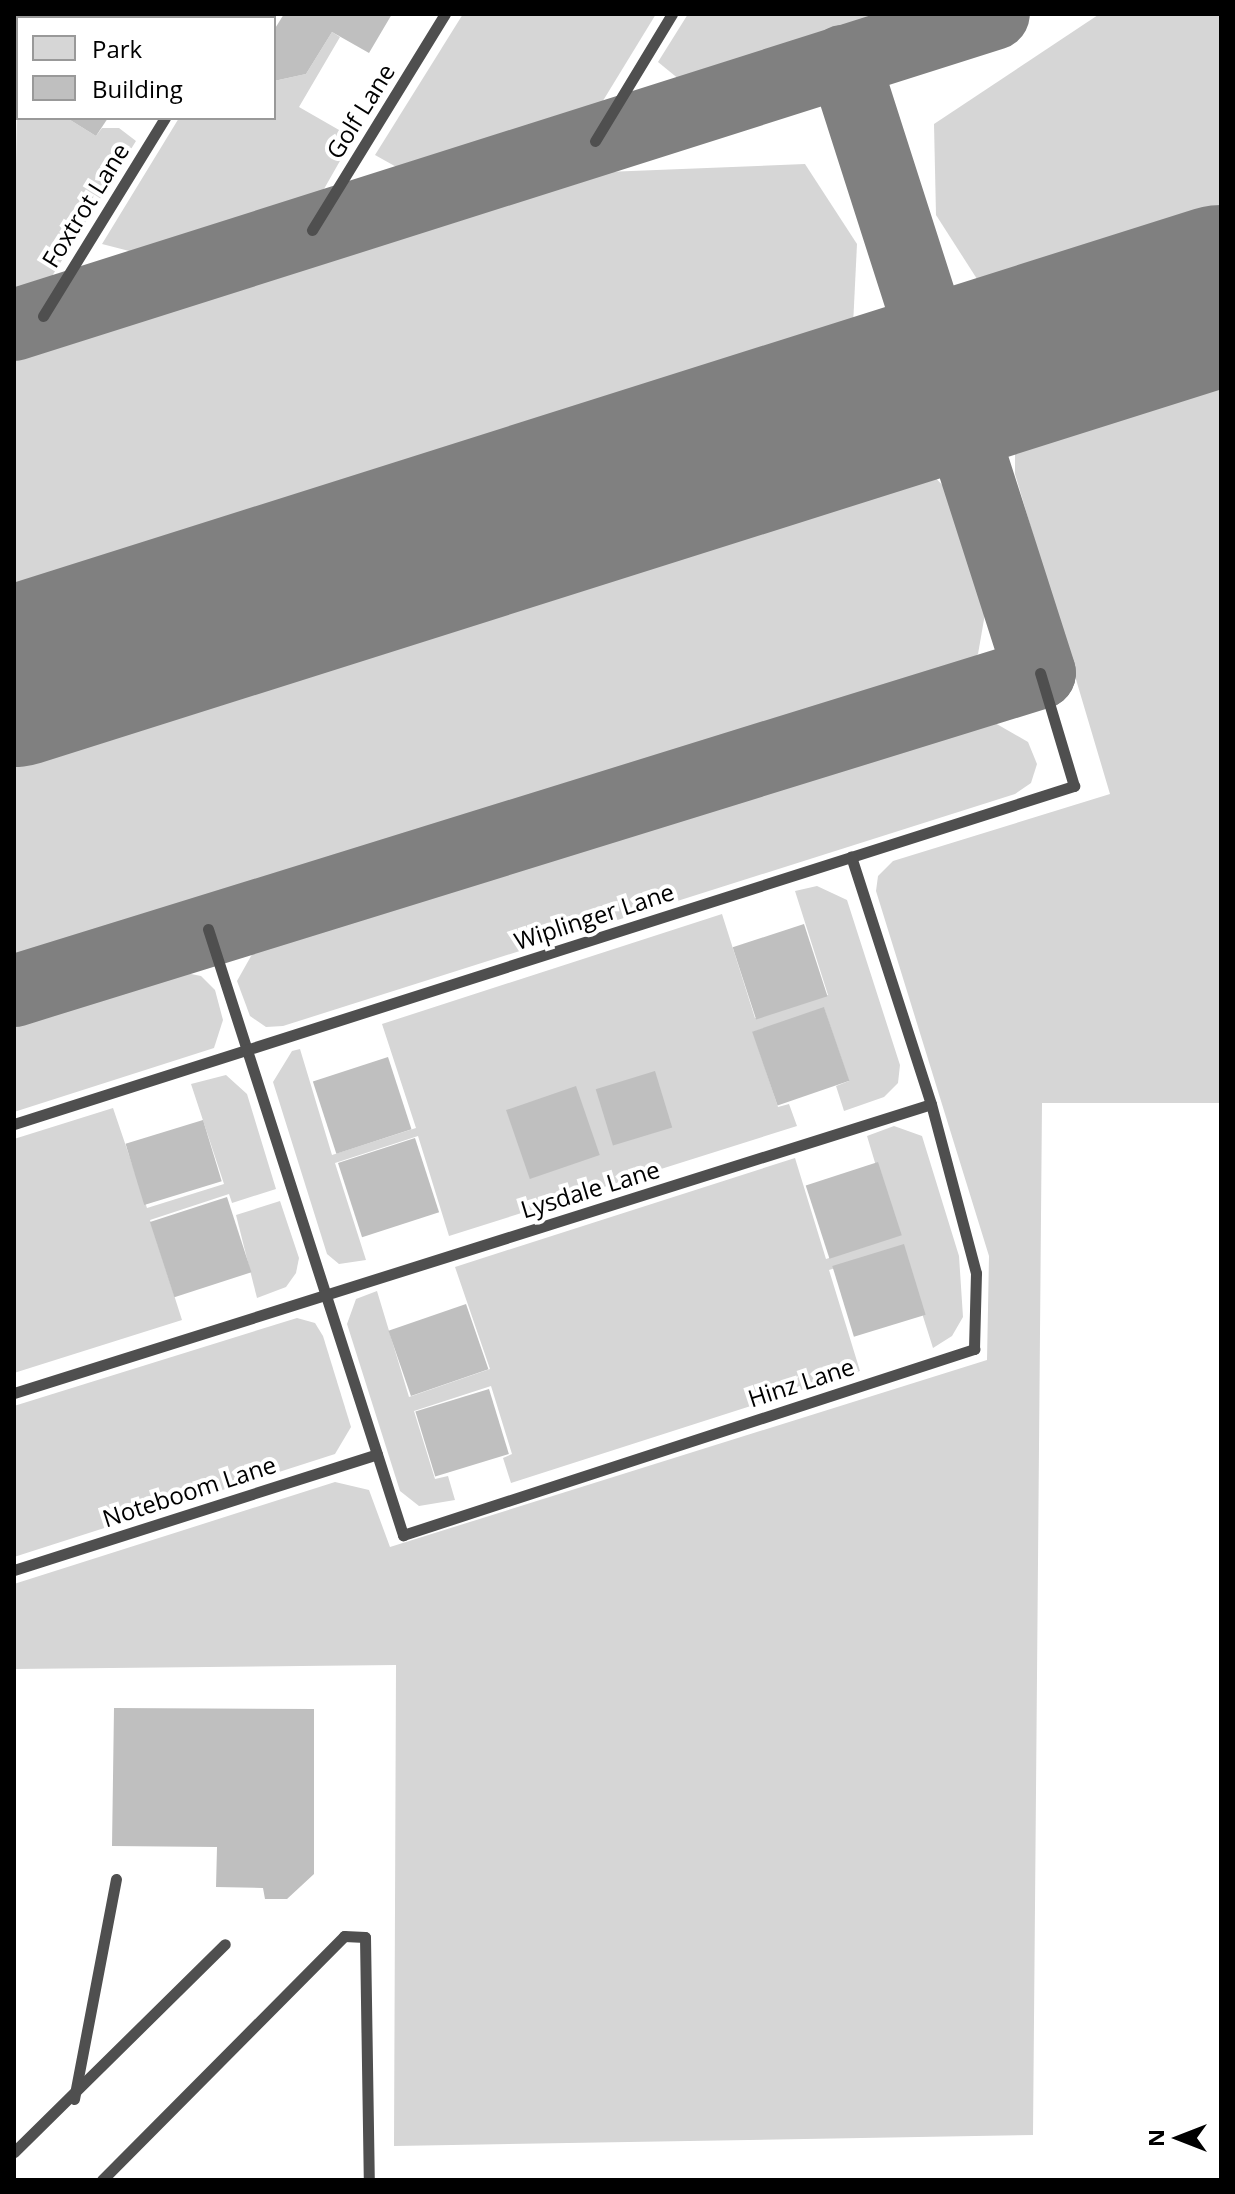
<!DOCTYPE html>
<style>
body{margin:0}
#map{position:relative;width:1235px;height:2194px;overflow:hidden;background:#fff;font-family:"Open Sans",sans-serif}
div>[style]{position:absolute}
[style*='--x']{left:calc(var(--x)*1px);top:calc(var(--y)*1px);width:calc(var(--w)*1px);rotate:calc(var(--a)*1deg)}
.green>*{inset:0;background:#d6d6d6;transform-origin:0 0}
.taxiway>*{height:72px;margin:-36px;padding:0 36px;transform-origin:36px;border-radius:36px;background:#808080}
.runway>*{height:180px;margin:-90px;padding:0 90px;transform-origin:90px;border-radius:90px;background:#808080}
.building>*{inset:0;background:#bfbfbf;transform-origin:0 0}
.lane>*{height:11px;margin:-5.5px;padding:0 5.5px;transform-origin:5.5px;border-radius:5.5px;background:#4f4f4f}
span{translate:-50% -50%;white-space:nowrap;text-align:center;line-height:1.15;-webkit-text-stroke:8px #fff;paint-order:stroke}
.street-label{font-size:24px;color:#000}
.frame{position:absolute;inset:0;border:16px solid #000;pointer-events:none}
.legend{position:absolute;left:16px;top:16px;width:260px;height:104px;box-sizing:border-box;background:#fff;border:2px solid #999;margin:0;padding:10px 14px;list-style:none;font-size:24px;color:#000}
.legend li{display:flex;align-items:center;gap:16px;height:40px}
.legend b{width:40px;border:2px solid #999}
.north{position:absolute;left:1139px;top:2098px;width:80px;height:80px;-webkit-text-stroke:6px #fff;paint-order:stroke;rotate:270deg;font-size:22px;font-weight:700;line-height:32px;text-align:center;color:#000}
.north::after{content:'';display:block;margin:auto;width:28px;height:36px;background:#000;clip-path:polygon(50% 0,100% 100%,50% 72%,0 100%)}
</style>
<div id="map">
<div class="green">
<i style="left:32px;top:14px;width:111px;height:4px"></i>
<i style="clip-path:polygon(463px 14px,656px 14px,601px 104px,400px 169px,375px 155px)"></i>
<i style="clip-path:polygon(688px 14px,885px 14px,680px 80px,658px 62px)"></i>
<i style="clip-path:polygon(1221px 14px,1221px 228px,1002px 298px,986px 293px,936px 215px,934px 124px,1098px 15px)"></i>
<i style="clip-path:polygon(332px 32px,340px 37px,299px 107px,353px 138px,320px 196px,137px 253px,102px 244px,179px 118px,274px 118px,274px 81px,306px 74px)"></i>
<i style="clip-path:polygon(18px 37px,18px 118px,67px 118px,96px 136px,102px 128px,119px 128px,136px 141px,49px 281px,14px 292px)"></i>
<i style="clip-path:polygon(805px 164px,857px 244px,852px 346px,14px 611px,14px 359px,606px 172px)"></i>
<i style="clip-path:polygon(1221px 358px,1221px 1103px,1042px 1103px,1033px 2135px,394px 2146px,396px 1665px,14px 1669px,14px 1584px,335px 1482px,369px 1490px,390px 1547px,987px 1360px,989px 1256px,876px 891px,878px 876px,893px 861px,1110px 794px,1015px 474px,1015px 450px,1060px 408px)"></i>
<i style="clip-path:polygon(902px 467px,931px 473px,946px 489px,986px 608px,978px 654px,954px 673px,14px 970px,14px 743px,872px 469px)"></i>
<i style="clip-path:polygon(988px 719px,1028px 742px,1037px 764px,1031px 783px,1015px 794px,283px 1026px,266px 1027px,250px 1016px,237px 981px,255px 949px)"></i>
<i style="clip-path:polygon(817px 886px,847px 900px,900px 1065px,898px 1083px,884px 1097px,844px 1111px,836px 1086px,849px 1081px,824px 1008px,753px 1032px,778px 1107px,789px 1104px,797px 1126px,449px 1236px,418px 1136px,335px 1163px,366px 1260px,339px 1264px,327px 1254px,273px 1082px,292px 1051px,300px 1049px,332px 1155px,416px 1128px,382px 1024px,722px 914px,755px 1018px,828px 995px,795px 891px)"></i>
<i style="clip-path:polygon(181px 972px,201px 976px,215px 990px,223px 1020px,214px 1048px,14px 1112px,14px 1025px)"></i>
<i style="clip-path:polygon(226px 1075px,247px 1094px,276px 1189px,232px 1203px,229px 1194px,150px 1220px,182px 1320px,14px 1373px,14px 1139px,113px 1108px,147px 1208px,224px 1184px,191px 1084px)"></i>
<i style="clip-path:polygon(894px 1126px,922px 1136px,959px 1256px,963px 1317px,952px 1336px,933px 1348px,901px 1247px,829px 1270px,860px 1371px,511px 1483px,503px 1458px,512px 1454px,491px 1386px,414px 1411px,435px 1479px,448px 1476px,455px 1500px,419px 1506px,400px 1491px,347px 1324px,356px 1299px,377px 1291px,409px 1397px,490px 1369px,455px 1267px,795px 1158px,826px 1259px,897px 1236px,867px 1136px)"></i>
<i style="clip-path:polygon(280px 1201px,299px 1258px,296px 1273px,286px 1287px,257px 1298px,236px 1215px)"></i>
<i style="clip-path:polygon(297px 1318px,315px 1323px,323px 1336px,351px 1427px,335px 1454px,14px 1557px,14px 1406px)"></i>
</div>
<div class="taxiway">
<i style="--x:14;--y:325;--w:1028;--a:-17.61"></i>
<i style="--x:14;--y:991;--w:1074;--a:-17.22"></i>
<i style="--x:1040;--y:673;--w:643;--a:-107.76"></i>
</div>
<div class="runway">
<i style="--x:14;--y:677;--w:1266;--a:-17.56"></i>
</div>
<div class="building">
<i style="clip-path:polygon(138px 14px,171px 14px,169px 18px)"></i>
<i style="clip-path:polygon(284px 14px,392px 14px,369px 53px,332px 32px,306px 74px,274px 81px,274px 30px)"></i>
<i style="clip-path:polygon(67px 118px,108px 118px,96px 136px)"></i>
<i style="left:804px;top:924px;width:76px;height:75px;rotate:72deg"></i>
<i style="left:824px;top:1007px;width:78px;height:76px;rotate:71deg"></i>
<i style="left:388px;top:1057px;width:76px;height:79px;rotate:72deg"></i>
<i style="left:655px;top:1071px;width:59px;height:62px;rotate:73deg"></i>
<i style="left:576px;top:1086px;width:73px;height:74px;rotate:71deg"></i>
<i style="left:203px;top:1120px;width:64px;height:81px;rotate:73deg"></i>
<i style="left:415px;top:1138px;width:78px;height:81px;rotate:72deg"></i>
<i style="left:878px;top:1162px;width:77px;height:76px;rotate:72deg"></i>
<i style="left:227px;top:1197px;width:79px;height:81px;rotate:72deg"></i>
<i style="left:904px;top:1244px;width:74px;height:75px;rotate:73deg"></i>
<i style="left:466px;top:1304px;width:69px;height:82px;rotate:71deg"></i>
<i style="left:489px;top:1389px;width:68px;height:77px;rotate:73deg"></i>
<i style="clip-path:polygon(114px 1708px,314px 1709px,314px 1874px,287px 1899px,265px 1899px,263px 1888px,216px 1887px,217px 1847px,112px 1846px)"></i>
</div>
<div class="lane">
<i style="--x:14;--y:18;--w:4;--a:-63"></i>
<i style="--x:226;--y:18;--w:5;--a:-53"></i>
<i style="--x:595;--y:141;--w:149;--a:-58.8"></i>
<i style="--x:312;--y:230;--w:254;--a:-58.4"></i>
<i style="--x:43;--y:316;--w:233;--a:-58.4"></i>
<i style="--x:208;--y:929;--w:637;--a:72.16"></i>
<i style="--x:403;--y:1535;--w:601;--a:-18.04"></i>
<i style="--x:974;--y:1349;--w:76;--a:-88.5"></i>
<i style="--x:976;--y:1273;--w:175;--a:-104.9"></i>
<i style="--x:14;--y:1124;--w:1113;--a:-17.69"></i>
<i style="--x:1074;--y:786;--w:118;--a:-106.7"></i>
<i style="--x:14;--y:1393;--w:961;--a:-17.49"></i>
<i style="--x:931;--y:1104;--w:260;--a:-107.9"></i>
<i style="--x:14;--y:1570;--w:381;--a:-17.7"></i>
<i style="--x:74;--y:2099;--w:224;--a:-79.2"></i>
<i style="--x:14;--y:2152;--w:296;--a:-44.6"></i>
<i style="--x:102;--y:2180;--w:344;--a:-45.2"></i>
<i style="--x:344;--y:1936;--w:21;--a:3"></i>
<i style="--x:365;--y:1937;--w:243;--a:89.1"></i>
</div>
<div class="street-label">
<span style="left:360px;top:111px;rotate:-58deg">Golf Lane</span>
<span style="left:85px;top:205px;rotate:-58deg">Foxtrot Lane</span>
<span style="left:594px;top:916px;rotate:-18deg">Wiplinger Lane</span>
<span style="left:590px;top:1189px;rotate:-17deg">Lysdale Lane</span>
<span style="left:801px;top:1382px;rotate:-18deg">Hinz Lane</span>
<span style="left:189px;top:1491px;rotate:-18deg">Noteboom Lane</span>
</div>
<div class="frame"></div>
<ul class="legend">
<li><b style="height:22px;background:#d6d6d6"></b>Park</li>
<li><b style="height:22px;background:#bfbfbf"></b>Building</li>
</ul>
<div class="north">N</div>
</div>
